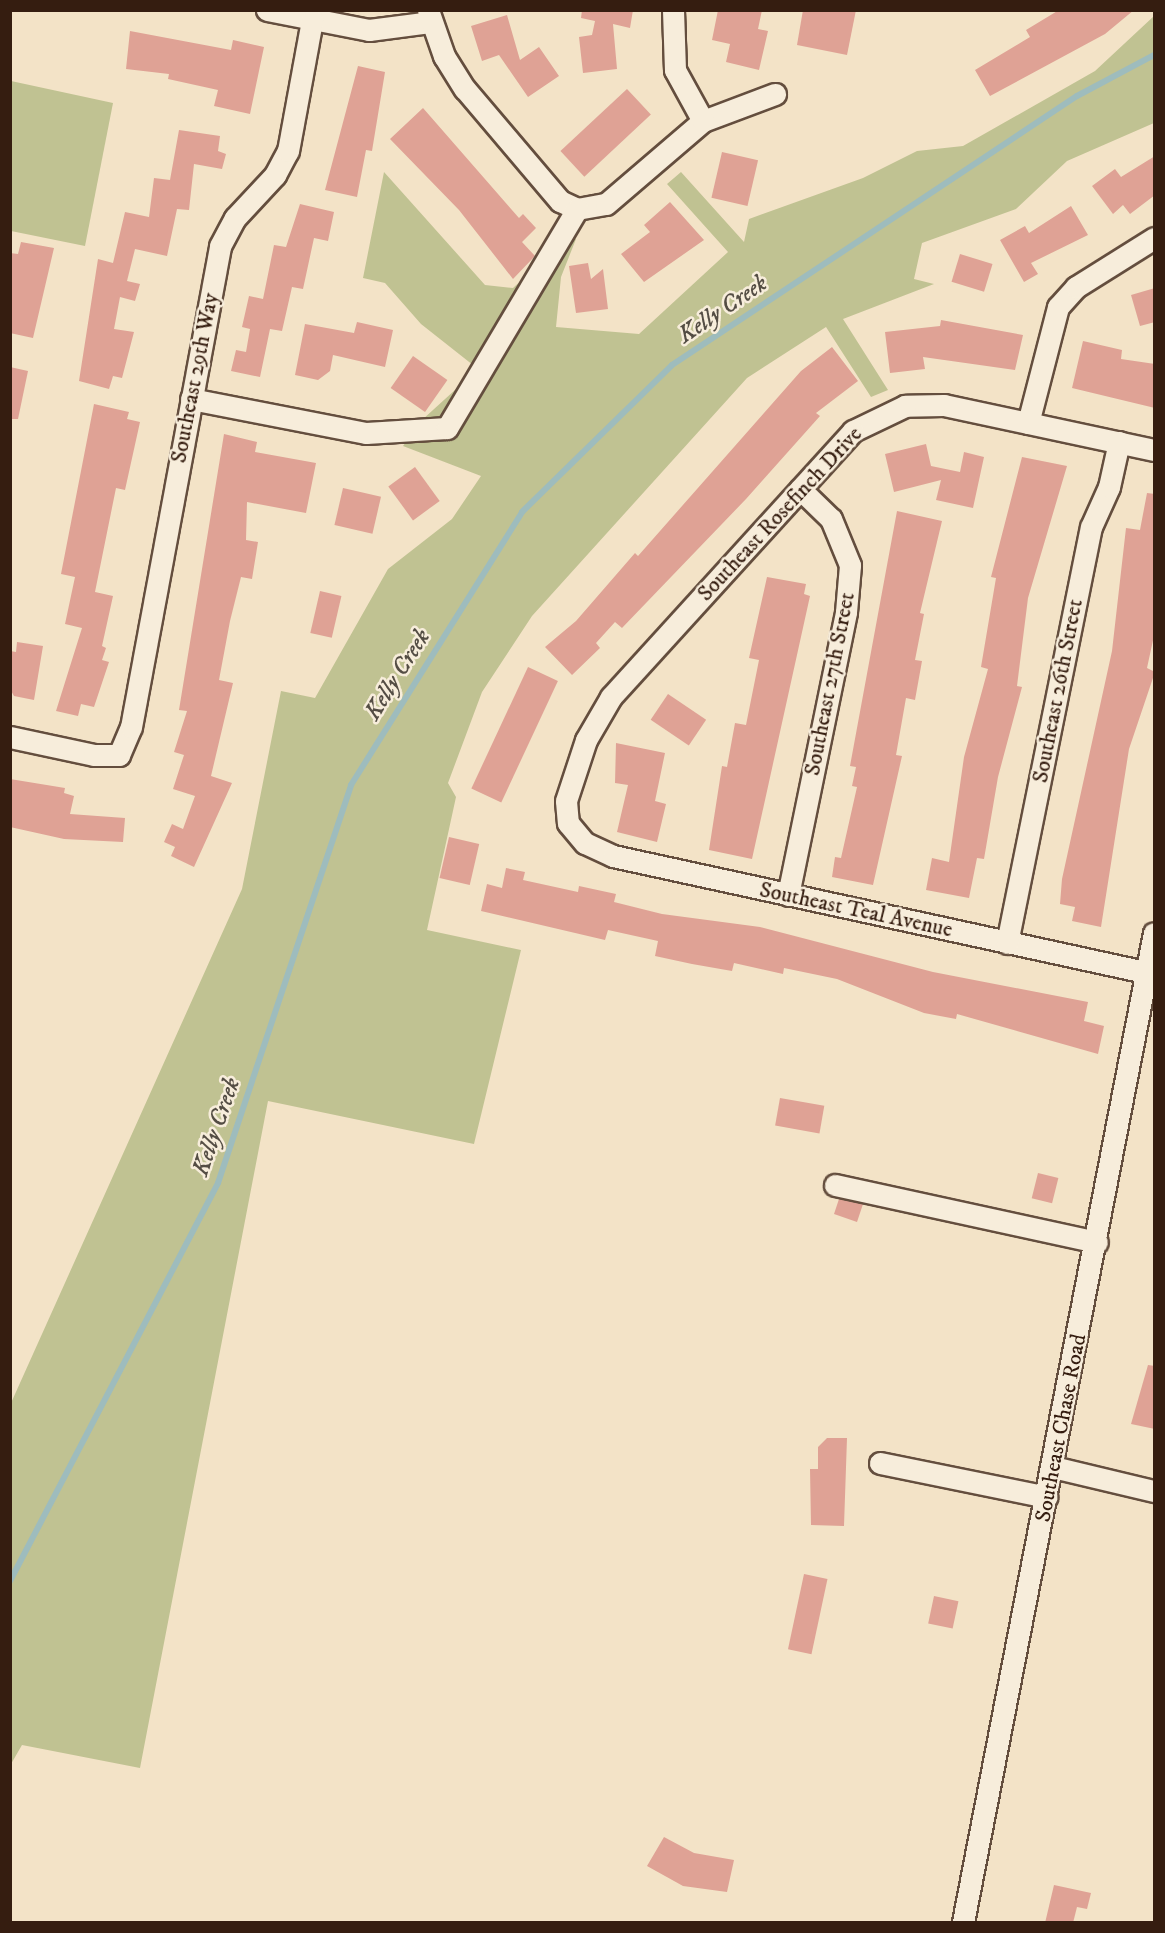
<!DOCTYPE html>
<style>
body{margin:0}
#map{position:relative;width:1165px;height:1933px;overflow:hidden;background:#f3e3c7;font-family:"IM FELL DW Pica",serif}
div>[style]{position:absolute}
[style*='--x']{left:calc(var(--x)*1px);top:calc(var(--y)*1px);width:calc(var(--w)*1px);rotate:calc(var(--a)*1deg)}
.green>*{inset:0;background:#c0c292}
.stream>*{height:6px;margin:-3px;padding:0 3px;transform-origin:3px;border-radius:3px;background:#9ebcbd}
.building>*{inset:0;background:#dfa295;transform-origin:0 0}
.roads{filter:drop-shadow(2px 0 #644e3e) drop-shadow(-2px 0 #644e3e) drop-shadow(0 2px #644e3e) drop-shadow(0 -2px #644e3e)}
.minor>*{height:21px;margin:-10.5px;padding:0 10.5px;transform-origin:10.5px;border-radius:10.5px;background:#f7eddb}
span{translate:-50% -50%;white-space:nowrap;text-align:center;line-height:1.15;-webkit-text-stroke:5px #f7eddb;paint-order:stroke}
.street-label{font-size:22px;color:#351d10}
.water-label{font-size:24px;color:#544d44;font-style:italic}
.frame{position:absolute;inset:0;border:12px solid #351d10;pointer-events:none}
</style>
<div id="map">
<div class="green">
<i style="clip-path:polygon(1154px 16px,1154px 123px,1067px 161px,1016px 209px,922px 243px,914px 279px,934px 284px,843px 319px,888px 390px,871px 397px,826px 327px,747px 378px,532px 616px,482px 692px,448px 783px,456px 797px,427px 930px,521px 950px,474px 1144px,268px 1101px,140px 1768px,22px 1745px,11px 1764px,11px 1403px,242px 889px,281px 691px,315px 698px,388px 569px,452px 519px,481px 476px,403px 446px,422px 420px,478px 369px,421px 324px,385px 283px,363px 278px,384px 172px,485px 285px,513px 288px,569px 237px,576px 239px,561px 277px,556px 327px,639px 334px,728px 252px,667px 184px,681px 172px,744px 242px,749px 219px,863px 178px,917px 151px,963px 146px,1095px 71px)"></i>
<i style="clip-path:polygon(11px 81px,113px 103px,85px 246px,11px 231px)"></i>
</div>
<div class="stream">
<i style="--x:10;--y:1581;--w:449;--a:-62.4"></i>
<i style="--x:218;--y:1183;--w:420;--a:-71.5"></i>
<i style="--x:351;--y:785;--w:322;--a:-57.9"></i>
<i style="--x:522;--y:512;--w:210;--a:-44.4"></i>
<i style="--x:672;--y:365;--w:486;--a:-33.6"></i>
<i style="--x:1077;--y:96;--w:87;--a:-28"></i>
</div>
<div class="building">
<i style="clip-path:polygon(582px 10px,633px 10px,630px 28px,613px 24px,617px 69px,583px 73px,579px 37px,592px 35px,595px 21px,581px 18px)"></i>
<i style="clip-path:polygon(718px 10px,762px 10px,758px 29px,768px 31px,759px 70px,726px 62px,730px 44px,712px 40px)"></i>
<i style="clip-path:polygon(803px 10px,856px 10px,847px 55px,797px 45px)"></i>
<i style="clip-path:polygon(1059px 10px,1134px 10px,1105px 34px,990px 96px,975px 70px,1030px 37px,1026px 30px)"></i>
<i style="clip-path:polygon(507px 15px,520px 60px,539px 47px,559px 76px,528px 97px,499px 55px,482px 61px,471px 26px)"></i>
<i style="clip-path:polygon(130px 31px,231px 50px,233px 40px,264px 47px,250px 114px,214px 106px,218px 90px,168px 79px,169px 74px,126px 69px)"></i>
<i style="clip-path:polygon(358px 66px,385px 72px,372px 151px,366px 150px,357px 197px,325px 190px)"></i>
<i style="left:627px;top:89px;width:35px;height:91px;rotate:47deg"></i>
<i style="clip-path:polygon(423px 108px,519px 218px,523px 214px,536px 228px,522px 242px,535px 256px,513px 279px,459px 210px,390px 139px)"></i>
<i style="clip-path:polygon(179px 130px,220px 136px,218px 151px,226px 154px,222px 169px,194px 164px,189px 210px,177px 209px,167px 256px,135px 249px,127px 281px,140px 284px,135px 301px,120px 297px,114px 329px,134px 332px,122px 378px,113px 376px,109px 389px,79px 381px,98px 259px,113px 263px,125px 212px,149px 217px,154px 178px,170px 180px)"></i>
<i style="left:722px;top:152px;width:37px;height:47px;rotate:13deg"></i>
<i style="clip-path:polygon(1155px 156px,1155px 195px,1130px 214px,1123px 205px,1113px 214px,1092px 186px,1115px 169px,1121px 177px)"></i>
<i style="clip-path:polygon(670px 202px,704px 240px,644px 282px,621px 254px,650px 232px,644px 225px)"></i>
<i style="clip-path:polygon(300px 204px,334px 212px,328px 241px,314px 238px,303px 289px,292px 287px,282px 331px,270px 329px,260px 377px,231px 371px,236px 350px,246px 352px,250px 329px,242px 327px,249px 296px,263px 299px,274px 245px,286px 247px)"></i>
<i style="clip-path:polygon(1071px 206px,1088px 235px,1031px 263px,1038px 274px,1024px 282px,1000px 240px,1025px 226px,1029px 233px)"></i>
<i style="clip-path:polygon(21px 242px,54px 248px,33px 338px,10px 333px,10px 253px,18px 254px)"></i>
<i style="left:960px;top:254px;width:34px;height:29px;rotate:17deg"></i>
<i style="clip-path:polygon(588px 263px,591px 279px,603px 269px,608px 309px,576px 313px,569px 266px)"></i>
<i style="clip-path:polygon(1155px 288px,1155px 322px,1140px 326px,1131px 295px)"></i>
<i style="clip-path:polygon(941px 320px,1023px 335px,1015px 370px,923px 357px,925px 369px,890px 373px,885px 332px,940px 326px)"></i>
<i style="clip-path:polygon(357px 322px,393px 330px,385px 367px,333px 355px,330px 371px,318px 380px,295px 375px,305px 324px,354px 333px)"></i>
<i style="clip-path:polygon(1083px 341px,1122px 350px,1121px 359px,1155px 364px,1155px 408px,1072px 388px)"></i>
<i style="clip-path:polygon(832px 347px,858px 381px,816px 413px,820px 416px,746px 499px,622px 628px,615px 622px,596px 643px,600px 648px,572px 675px,545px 647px,576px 621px,635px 553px,638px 556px,801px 371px)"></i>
<i style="left:413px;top:356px;width:42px;height:39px;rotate:35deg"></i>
<i style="clip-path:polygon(10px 367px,28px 371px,18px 419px,10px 419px)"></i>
<i style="clip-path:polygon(94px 404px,129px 412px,127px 419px,140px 422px,125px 490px,116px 488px,95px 592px,113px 596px,102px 646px,106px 648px,102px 660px,109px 662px,94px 707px,81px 704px,78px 716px,56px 711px,82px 628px,65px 624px,75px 577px,61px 574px)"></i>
<i style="clip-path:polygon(224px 434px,257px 442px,255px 452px,316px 463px,306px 513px,247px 502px,246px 540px,258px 542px,252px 579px,241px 577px,230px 621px,219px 680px,233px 683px,211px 776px,232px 783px,194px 867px,171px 856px,175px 847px,164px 842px,172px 824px,183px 829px,195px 796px,173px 789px,184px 755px,174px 752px,187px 711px,179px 710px)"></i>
<i style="clip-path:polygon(926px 444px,931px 466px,960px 472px,964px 452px,984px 457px,973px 508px,936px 500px,941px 480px,894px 492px,885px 454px)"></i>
<i style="clip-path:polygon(1022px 457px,1067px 466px,1028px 598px,1017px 686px,1022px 687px,998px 777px,984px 859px,977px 858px,969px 898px,926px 890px,932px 858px,949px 862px,964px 757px,988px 669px,981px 667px,996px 578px,991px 577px)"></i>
<i style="left:415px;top:467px;width:42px;height:33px;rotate:54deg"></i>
<i style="left:343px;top:488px;width:39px;height:38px;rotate:13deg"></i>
<i style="clip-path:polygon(1147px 493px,1155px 494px,1155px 631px,1147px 668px,1155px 672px,1129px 749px,1101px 927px,1072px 921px,1075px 907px,1060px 904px,1062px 879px,1112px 651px,1126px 528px,1140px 530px)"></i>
<i style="clip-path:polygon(897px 511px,942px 521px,920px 613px,924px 614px,915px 660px,922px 661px,915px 700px,906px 698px,896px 755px,902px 756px,873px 885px,832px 877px,835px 857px,841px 858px,857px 787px,852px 786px,856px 767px,850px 766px)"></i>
<i style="clip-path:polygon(767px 577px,806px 584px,804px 594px,810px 596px,752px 859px,709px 850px,722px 766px,727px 767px,735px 723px,746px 725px,759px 660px,749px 658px)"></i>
<i style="left:320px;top:591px;width:22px;height:43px;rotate:13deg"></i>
<i style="clip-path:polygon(17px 642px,43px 646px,34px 700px,14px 696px,10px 689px,10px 651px,16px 652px)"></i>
<i style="left:528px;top:667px;width:33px;height:134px;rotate:25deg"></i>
<i style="left:668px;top:694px;width:46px;height:31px;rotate:34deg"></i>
<i style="clip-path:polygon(616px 743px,665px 753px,655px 801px,666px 804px,657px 842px,617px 832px,628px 785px,615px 783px)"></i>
<i style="clip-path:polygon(10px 779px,65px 788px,64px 793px,74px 796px,70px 814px,125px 818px,123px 842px,64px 839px,10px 827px)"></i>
<i style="left:449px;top:837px;width:31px;height:42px;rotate:13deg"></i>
<i style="clip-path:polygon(506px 868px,525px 872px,523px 880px,578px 892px,579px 886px,616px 894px,614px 902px,662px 914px,760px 927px,933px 972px,1088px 1002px,1084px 1021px,1104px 1026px,1098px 1054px,957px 1014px,956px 1019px,924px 1013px,837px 979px,784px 968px,783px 974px,734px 963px,732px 971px,692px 964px,655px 956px,658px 941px,608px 930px,605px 940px,481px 911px,487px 884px,502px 888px)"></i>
<i style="left:780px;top:1098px;width:45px;height:28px;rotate:10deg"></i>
<i style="left:1038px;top:1173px;width:21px;height:26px;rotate:14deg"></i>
<i style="clip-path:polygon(839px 1199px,863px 1204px,857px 1222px,834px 1214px)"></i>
<i style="clip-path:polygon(1148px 1365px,1155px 1366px,1155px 1429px,1131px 1424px)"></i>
<i style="clip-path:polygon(827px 1438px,847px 1438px,844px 1526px,811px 1525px,810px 1469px,818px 1469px,818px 1447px)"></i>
<i style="left:804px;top:1574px;width:24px;height:77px;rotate:12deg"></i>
<i style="left:934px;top:1596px;width:25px;height:28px;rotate:12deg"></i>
<i style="clip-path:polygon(664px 1837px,694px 1853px,734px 1860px,727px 1892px,683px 1886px,647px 1866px)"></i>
<i style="clip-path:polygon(1054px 1885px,1091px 1893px,1087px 1909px,1077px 1907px,1073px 1923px,1045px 1923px)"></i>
</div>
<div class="roads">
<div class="minor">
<i style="--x:267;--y:10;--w:104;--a:11.1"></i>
<i style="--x:369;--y:30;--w:63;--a:-7.4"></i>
<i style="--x:428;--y:10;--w:49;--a:70.8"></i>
<i style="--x:444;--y:56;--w:39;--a:58"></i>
<i style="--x:465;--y:89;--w:147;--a:49.7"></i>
<i style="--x:560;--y:201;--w:19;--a:25"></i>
<i style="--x:577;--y:209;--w:29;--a:-10"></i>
<i style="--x:606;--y:204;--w:128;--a:-40.6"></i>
<i style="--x:703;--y:121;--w:77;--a:-20.6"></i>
<i style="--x:673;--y:10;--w:60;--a:88.1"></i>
<i style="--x:675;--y:70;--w:58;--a:61.2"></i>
<i style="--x:191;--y:399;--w:178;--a:11"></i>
<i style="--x:366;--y:433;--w:81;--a:-3.5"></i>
<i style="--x:447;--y:428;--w:255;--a:-59.3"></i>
<i style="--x:1028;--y:423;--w:120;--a:-75.5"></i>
<i style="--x:1058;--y:307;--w:27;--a:-48"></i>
<i style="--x:1076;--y:287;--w:92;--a:-32.1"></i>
<i style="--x:1154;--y:450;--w:215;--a:-167.9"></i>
<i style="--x:944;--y:405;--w:39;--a:179"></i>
<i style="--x:905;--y:406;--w:58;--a:154.3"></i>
<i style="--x:853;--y:431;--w:360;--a:132.3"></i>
<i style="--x:611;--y:697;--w:50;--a:120.2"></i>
<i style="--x:586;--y:740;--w:64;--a:108.2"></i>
<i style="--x:566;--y:801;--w:22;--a:85"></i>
<i style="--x:568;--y:823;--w:26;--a:50"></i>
<i style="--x:585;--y:843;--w:31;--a:25"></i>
<i style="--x:613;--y:856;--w:554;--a:12.3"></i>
<i style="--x:10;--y:737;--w:86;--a:12.1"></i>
<i style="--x:94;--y:755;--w:25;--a:0"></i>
<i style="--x:119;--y:755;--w:30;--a:-67"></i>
<i style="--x:131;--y:727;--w:489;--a:-79.5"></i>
<i style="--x:220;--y:246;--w:32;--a:-62"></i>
<i style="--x:235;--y:218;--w:59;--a:-47.1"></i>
<i style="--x:275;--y:175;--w:27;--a:-62"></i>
<i style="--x:288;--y:151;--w:133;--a:-79.6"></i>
<i style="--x:788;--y:895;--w:289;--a:-78.4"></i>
<i style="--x:846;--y:612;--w:47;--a:-85.1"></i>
<i style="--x:850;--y:565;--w:50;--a:-112.4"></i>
<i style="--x:831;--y:519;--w:43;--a:-135.9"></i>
<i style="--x:1007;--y:943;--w:424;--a:-78.6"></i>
<i style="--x:1091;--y:527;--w:44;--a:-65.8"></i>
<i style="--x:1109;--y:487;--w:46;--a:-77.5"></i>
<i style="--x:835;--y:1185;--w:268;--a:12.3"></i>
<i style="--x:880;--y:1463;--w:170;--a:11.5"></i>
<i style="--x:1053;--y:1467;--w:104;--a:13.4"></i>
<i style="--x:963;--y:1922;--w:1007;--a:-79.07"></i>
</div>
</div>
<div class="street-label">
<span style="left:195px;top:378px;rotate:-79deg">Southeast 29th Way</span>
<span style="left:780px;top:514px;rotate:-47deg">Southeast Rosefinch Drive</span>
<span style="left:830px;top:684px;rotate:-79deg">Southeast 27th Street</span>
<span style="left:1058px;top:691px;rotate:-79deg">Southeast 26th Street</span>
<span style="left:856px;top:910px;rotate:12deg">Southeast Teal Avenue</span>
<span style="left:1061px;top:1428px;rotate:-79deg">Southeast Chase Road</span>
</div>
<div class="water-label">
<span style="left:723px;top:310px;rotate:-34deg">Kelly Creek</span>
<span style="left:398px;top:675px;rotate:-58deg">Kelly Creek</span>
<span style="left:217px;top:1127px;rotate:-71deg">Kelly Creek</span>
</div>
<div class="frame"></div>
</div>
